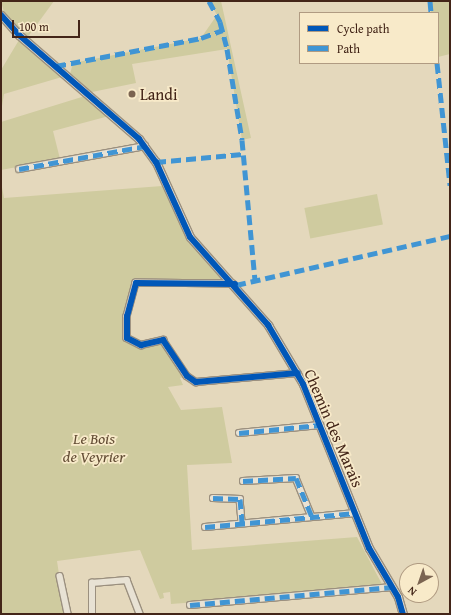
<!DOCTYPE html>
<style>
body{margin:0}
#map{position:relative;width:451px;height:615px;overflow:hidden;background:#e4d8bc;font-family:"Gentium Book Plus",serif}
div>[style]{position:absolute}
[style*='--x']{left:calc(var(--x)*1px);top:calc(var(--y)*1px);width:calc(var(--w)*1px);rotate:calc(var(--a)*1deg)}
.green>*{inset:0;background:#cfcb9f;transform-origin:0 0}
.roads{filter:drop-shadow(1px 0 #9b907f) drop-shadow(-1px 0 #9b907f) drop-shadow(0 1px #9b907f) drop-shadow(0 -1px #9b907f)}
.minor>*{height:5.5px;margin:-2.75px;padding:0 2.75px;transform-origin:2.75px;border-radius:2.75px;background:#e8e2d4}
.tertiary>*{height:7px;margin:-3.5px;padding:0 3.5px;transform-origin:3.5px;border-radius:3.5px;background:#e8e2d4}
.quiet>*{height:5px;margin-top:-2.5px;transform-origin:0;background:repeating-linear-gradient(90deg,#4095d4 0 10px,transparent 0 15px)}
.cycleway>*{height:6px;margin:-3px;padding:0 3px;transform-origin:3px;border-radius:3px;background:#0057b8}
.dots>*{width:11px;height:11px;translate:-50% -50%;box-sizing:border-box;border:2px solid #f8eac9;border-radius:50%}
span{translate:-50% -50%;white-space:nowrap;text-align:center;line-height:1.15;-webkit-text-stroke:3.5px #f8eac9;paint-order:stroke}
.poi-label{font-size:16px;color:#432518}
.left{translate:0 -50%;text-align:left}
.street-label{font-size:16px;color:#432518}
.park-label{font-size:16px;color:#624c34;font-style:italic}
.frame{position:absolute;inset:0;border:2px solid #432518;pointer-events:none}
.legend{position:absolute;left:299px;top:12px;width:140px;height:52px;box-sizing:border-box;background:#f8eac9;border:1px solid #b09b82;margin:0;padding:5px 7px;list-style:none;font-size:12px;color:#432518}
.legend li{display:flex;align-items:center;gap:8px;height:20px}
.legend b{width:20px;border:1px solid #b09b82}
.north{position:absolute;left:399px;top:563px;width:40px;height:40px;box-sizing:border-box;background:#f8eac9;border:1px solid #b09b82;border-radius:50%;rotate:220deg;font-size:11px;font-weight:700;line-height:16px;text-align:center;color:#432518}
.north::after{content:'';display:block;margin:auto;width:14px;height:18px;background:#7b6451;clip-path:polygon(50% 0,100% 100%,50% 72%,0 100%)}
.scale{position:absolute;left:12px;top:20px;width:68px;height:18px;box-sizing:border-box;border:2px solid #432518;border-top:0;padding-left:5px;font-size:12px;line-height:14px;white-space:nowrap;color:#432518;-webkit-text-stroke:3px #f8eac9;paint-order:stroke}
</style>
<div id="map">
<div class="green">
<i style="clip-path:polygon(1px 1px,54px 1px,27px 38px,5px 16px)"></i>
<i style="clip-path:polygon(209px 1px,221px 1px,251px 138px,242px 140px,227px 49px,132px 64px,136px 83px,92px 92px,70px 74px,73px 63px,201px 38px,217px 15px)"></i>
<i style="clip-path:polygon(430px 1px,450px 1px,450px 54px,438px 57px,438px 13px,431px 13px)"></i>
<i style="clip-path:polygon(19px 40px,62px 77px,4px 94px,1px 112px,1px 70px)"></i>
<i style="clip-path:polygon(85px 96px,109px 116px,53px 131px,60px 159px,1px 170px,1px 122px)"></i>
<i style="clip-path:polygon(1px 182px,4px 198px,162px 186px,186px 238px,227px 281px,132px 280px,122px 335px,131px 345px,143px 347px,163px 343px,184px 377px,180px 378px,183px 385px,168px 387px,181px 410px,222px 407px,232px 463px,187px 465px,192px 550px,357px 537px,384px 588px,171px 604px,170px 592px,163px 593px,164px 598px,160px 599px,140px 550px,57px 561px,65px 614px,1px 614px)"></i>
<i style="left:377px;top:194px;width:31px;height:74px;rotate:79deg"></i>
</div>
<div class="roads">
<div class="minor">
<i style="--x:19;--y:169;--w:128;--a:-10.3"></i>
<i style="--x:233;--y:284;--w:97;--a:-179.4"></i>
<i style="--x:136;--y:283;--w:34;--a:105"></i>
<i style="--x:127;--y:316;--w:22;--a:90"></i>
<i style="--x:127;--y:338;--w:16;--a:27"></i>
<i style="--x:141;--y:345;--w:23;--a:-13"></i>
<i style="--x:163;--y:340;--w:43;--a:56.3"></i>
<i style="--x:187;--y:376;--w:11;--a:34"></i>
<i style="--x:196;--y:382;--w:102;--a:-5"></i>
<i style="--x:239;--y:433;--w:81;--a:-5.6"></i>
<i style="--x:243;--y:481;--w:53;--a:-3.2"></i>
<i style="--x:296;--y:478;--w:42;--a:67.7"></i>
<i style="--x:213;--y:498;--w:27;--a:2"></i>
<i style="--x:240;--y:499;--w:24;--a:85"></i>
<i style="--x:205;--y:527;--w:151;--a:-5.3"></i>
<i style="--x:60;--y:576;--w:39;--a:78"></i>
<i style="--x:190;--y:605;--w:203;--a:-5.1"></i>
<i style="--x:92;--y:614;--w:31;--a:-90"></i>
<i style="--x:92;--y:583;--w:35;--a:-5"></i>
<i style="--x:127;--y:580;--w:36;--a:69"></i>
</div>
<div class="tertiary">
<i style="--x:1;--y:15;--w:27;--a:48"></i>
<i style="--x:19;--y:35;--w:159;--a:40.9"></i>
<i style="--x:139;--y:139;--w:29;--a:54"></i>
<i style="--x:156;--y:162;--w:82;--a:65.6"></i>
<i style="--x:190;--y:237;--w:118;--a:48.4"></i>
<i style="--x:268;--y:325;--w:69;--a:59.3"></i>
<i style="--x:303;--y:384;--w:177;--a:68.1"></i>
<i style="--x:369;--y:548;--w:57;--a:59.4"></i>
<i style="--x:398;--y:597;--w:18;--a:74"></i>
</div>
</div>
<div class="quiet">
<i style="--x:209;--y:1;--w:24;--a:62"></i>
<i style="--x:220;--y:22;--w:28;--a:75"></i>
<i style="--x:227;--y:49;--w:92;--a:80.6"></i>
<i style="--x:242;--y:140;--w:141;--a:84.7"></i>
<i style="--x:430;--y:1;--w:12;--a:85"></i>
<i style="--x:437;--y:63;--w:123;--a:83.9"></i>
<i style="--x:56;--y:66;--w:148;--a:-10.9"></i>
<i style="--x:201;--y:38;--w:23;--a:-20"></i>
<i style="--x:156;--y:162;--w:87;--a:-5.3"></i>
<i style="--x:19;--y:169;--w:128;--a:-10.3"></i>
<i style="--x:236;--y:285;--w:220;--a:-12.9"></i>
<i style="--x:239;--y:433;--w:81;--a:-5.6"></i>
<i style="--x:243;--y:481;--w:53;--a:-3.2"></i>
<i style="--x:296;--y:478;--w:42;--a:67.7"></i>
<i style="--x:213;--y:498;--w:27;--a:2"></i>
<i style="--x:240;--y:499;--w:24;--a:85"></i>
<i style="--x:205;--y:527;--w:151;--a:-5.3"></i>
<i style="--x:190;--y:605;--w:203;--a:-5.1"></i>
</div>
<div class="cycleway">
<i style="--x:1;--y:15;--w:27;--a:48"></i>
<i style="--x:19;--y:35;--w:159;--a:40.9"></i>
<i style="--x:139;--y:139;--w:29;--a:54"></i>
<i style="--x:156;--y:162;--w:82;--a:65.6"></i>
<i style="--x:190;--y:237;--w:118;--a:48.4"></i>
<i style="--x:268;--y:325;--w:69;--a:59.3"></i>
<i style="--x:303;--y:384;--w:177;--a:68.1"></i>
<i style="--x:369;--y:548;--w:57;--a:59.4"></i>
<i style="--x:398;--y:597;--w:18;--a:74"></i>
<i style="--x:235;--y:284;--w:99;--a:-179.4"></i>
<i style="--x:136;--y:283;--w:34;--a:105"></i>
<i style="--x:127;--y:316;--w:22;--a:90"></i>
<i style="--x:127;--y:338;--w:16;--a:27"></i>
<i style="--x:141;--y:345;--w:23;--a:-13"></i>
<i style="--x:163;--y:340;--w:43;--a:56.3"></i>
<i style="--x:187;--y:376;--w:11;--a:34"></i>
<i style="--x:196;--y:382;--w:102;--a:-5"></i>
</div>
<div class="dots">
<i style="left:132px;top:94px;background:#7b6451"></i>
</div>
<div class="poi-label">
<span class="left" style="left:140px;top:94px">Landi</span>
</div>
<div class="street-label">
<span style="left:334px;top:428px;rotate:67deg">Chemin des Marais</span>
</div>
<div class="park-label">
<span style="left:94px;top:447px">Le Bois<br>de Veyrier</span>
</div>
<div class="frame"></div>
<ul class="legend">
<li><b style="height:5px;background:#0057b8"></b>Cycle path</li>
<li><b style="height:5px;background:#4095d4"></b>Path</li>
</ul>
<div class="north">N</div>
<div class="scale">100 m</div>
</div>
